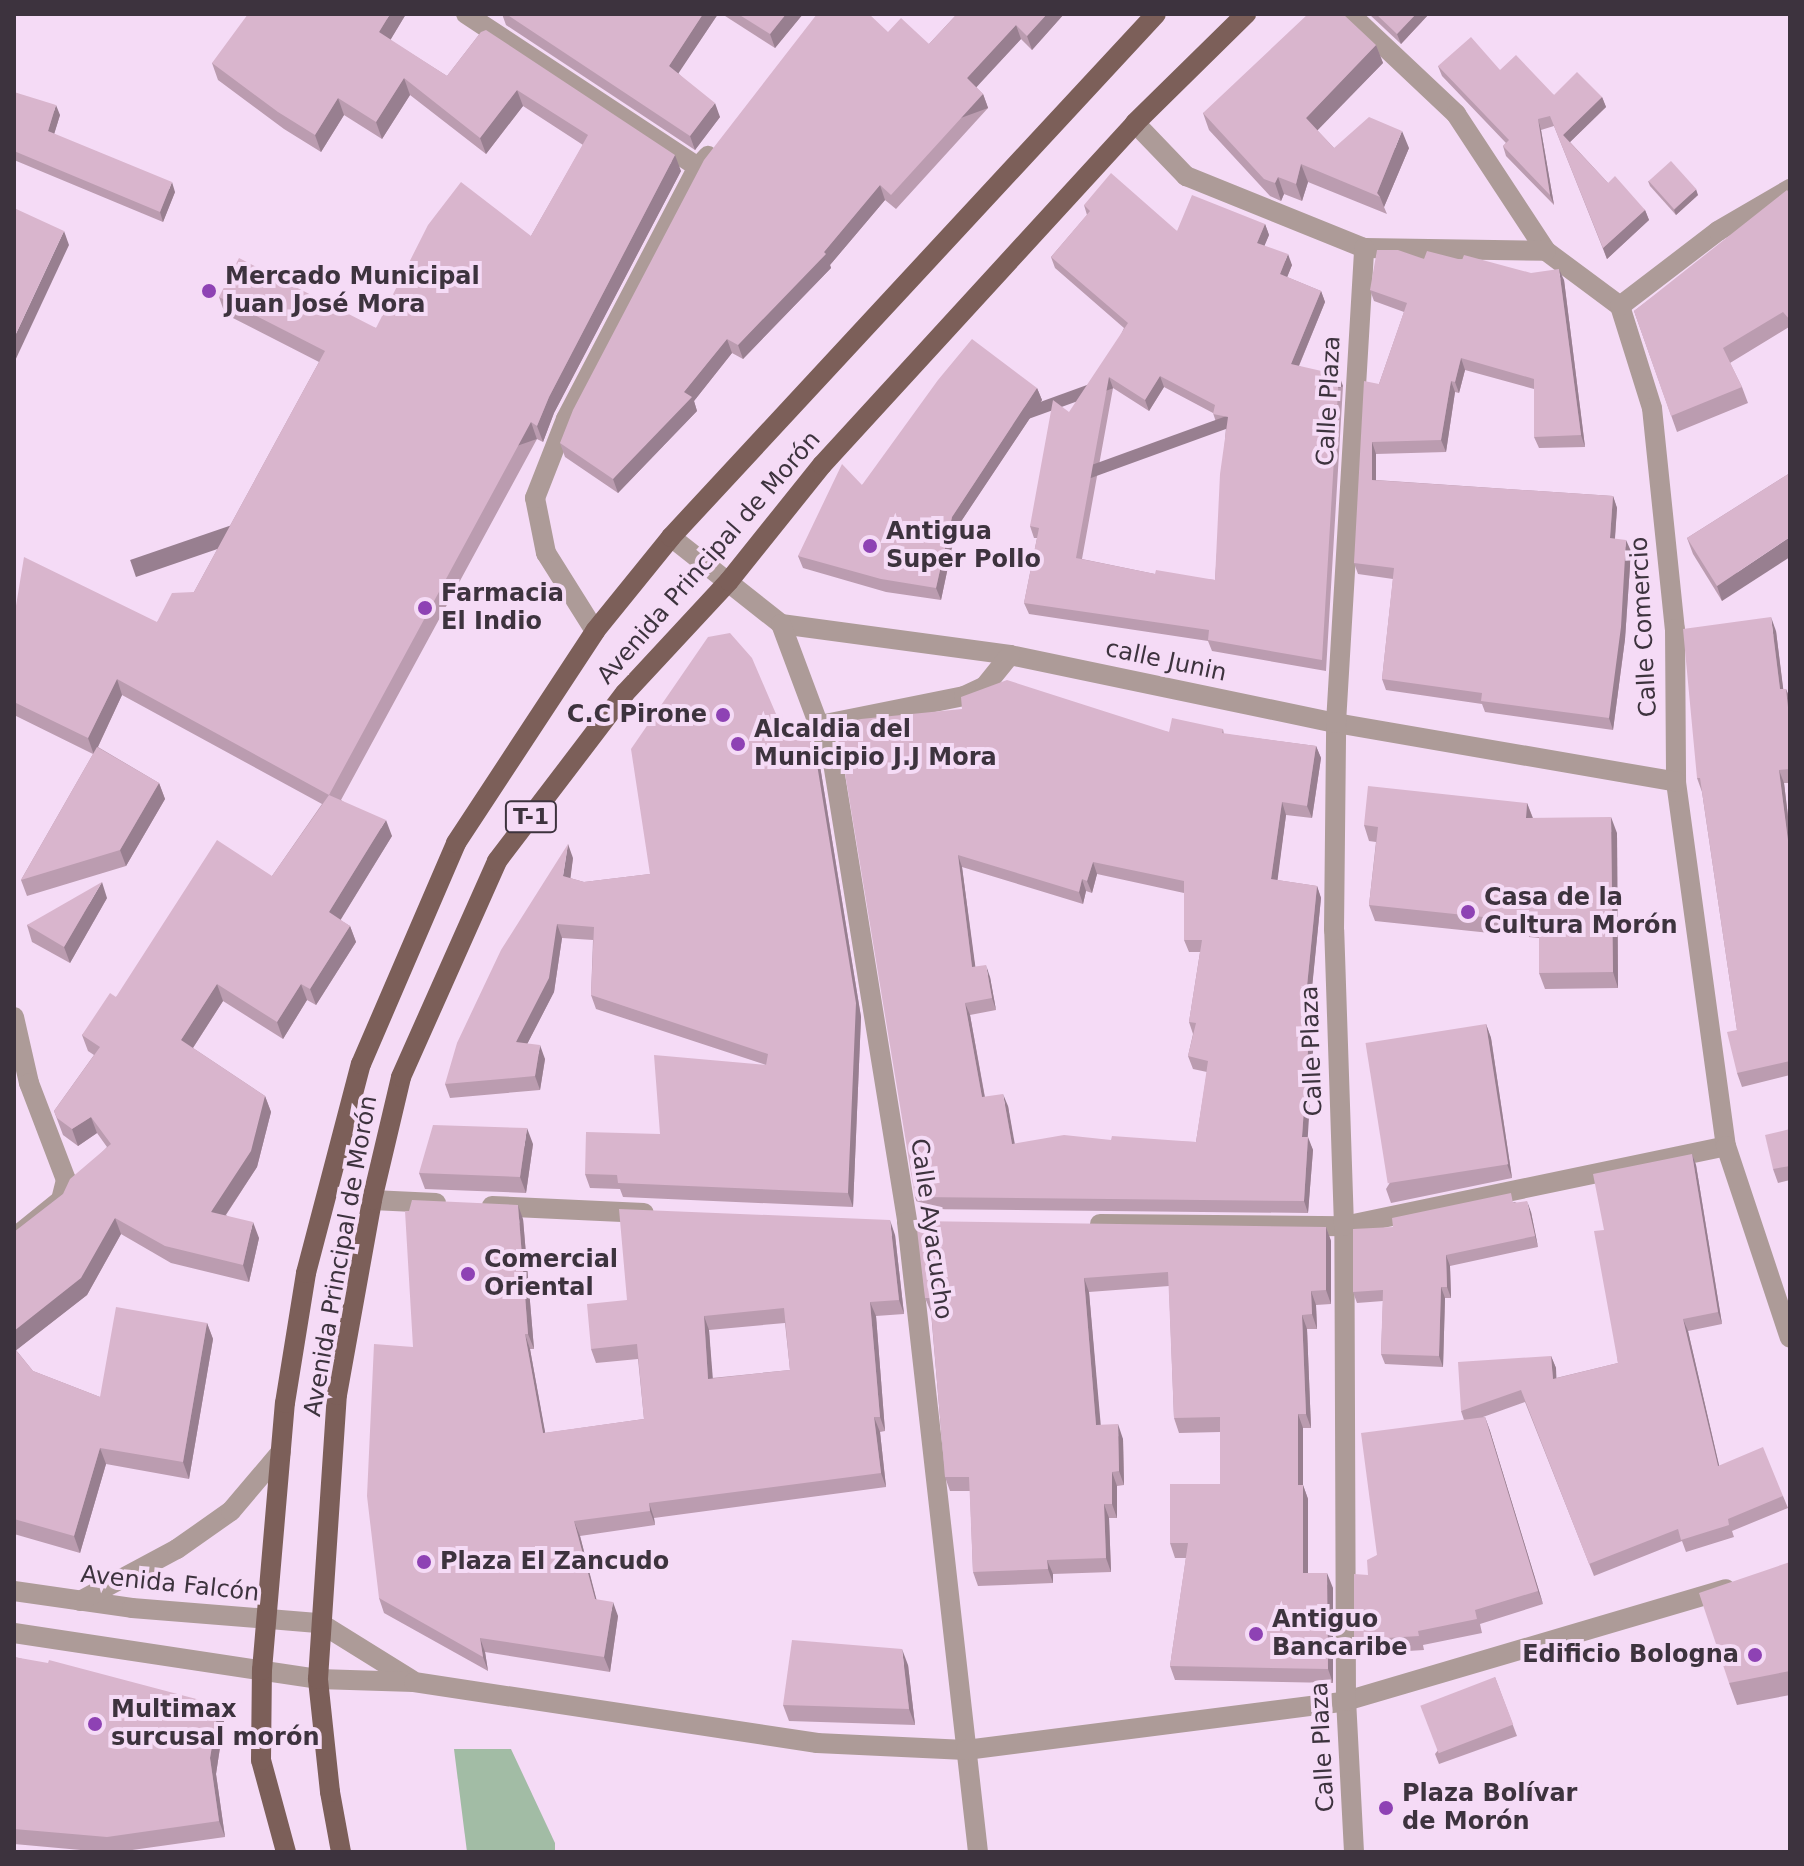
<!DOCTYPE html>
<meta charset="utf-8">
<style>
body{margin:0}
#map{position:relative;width:1804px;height:1866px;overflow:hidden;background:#f5dbf6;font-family:"DejaVu Sans",sans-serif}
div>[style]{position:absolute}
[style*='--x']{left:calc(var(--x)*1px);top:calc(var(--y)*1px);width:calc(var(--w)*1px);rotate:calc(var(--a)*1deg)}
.green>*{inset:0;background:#a2bca5}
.service>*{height:20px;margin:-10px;padding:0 10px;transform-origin:10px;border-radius:10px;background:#ad9b98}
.minor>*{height:20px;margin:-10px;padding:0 10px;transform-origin:10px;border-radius:10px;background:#ad9b98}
.primary>*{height:20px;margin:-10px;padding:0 10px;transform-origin:10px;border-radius:10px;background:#7c5f59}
.wall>*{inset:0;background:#bb9cb0}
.shaded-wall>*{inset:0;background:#987f90;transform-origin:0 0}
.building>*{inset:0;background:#d9b5cd;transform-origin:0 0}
.dots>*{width:22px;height:22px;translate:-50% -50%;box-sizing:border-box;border:4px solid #f5dbf6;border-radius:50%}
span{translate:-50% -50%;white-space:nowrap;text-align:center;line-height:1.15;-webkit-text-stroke:8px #f5dbf6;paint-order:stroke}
.shield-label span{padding:2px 6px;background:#f5dbf6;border:2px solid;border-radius:6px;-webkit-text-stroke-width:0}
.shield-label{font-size:22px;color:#3d333e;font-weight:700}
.poi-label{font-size:24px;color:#3d333e;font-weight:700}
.left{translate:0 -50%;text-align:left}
.right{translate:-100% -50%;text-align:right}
.street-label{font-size:24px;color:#3d333e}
.frame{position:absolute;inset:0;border:16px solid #3d333e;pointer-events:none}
</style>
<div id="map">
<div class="green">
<i style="clip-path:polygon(454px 1749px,511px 1749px,555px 1843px,555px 1852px,467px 1852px)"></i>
</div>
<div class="service">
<i style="--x:595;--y:631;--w:92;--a:-122.1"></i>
<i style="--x:546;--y:553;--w:56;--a:-101.3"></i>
<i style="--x:535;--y:498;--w:85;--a:-68.6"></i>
<i style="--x:566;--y:419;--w:284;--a:-62.4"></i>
<i style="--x:698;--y:167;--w:15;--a:-48"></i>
<i style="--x:14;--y:1017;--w:68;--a:77.2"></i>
<i style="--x:29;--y:1083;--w:104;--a:69.1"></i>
<i style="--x:66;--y:1180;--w:21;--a:104"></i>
<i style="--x:61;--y:1200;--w:60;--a:141"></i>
<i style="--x:372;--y:1200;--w:64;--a:2.7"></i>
<i style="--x:492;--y:1206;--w:152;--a:2.6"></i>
<i style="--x:1100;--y:1224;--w:244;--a:0.5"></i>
<i style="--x:1344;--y:1226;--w:390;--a:-11.8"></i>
</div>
<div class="minor">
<i style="--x:466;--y:14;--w:278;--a:33.4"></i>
<i style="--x:1350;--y:14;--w:146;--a:43.3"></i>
<i style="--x:1456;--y:114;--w:164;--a:56.7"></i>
<i style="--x:1546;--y:251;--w:92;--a:36.6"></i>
<i style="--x:1620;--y:306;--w:107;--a:72.6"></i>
<i style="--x:1652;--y:408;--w:222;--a:84.1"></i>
<i style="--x:1675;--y:629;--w:153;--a:89.6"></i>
<i style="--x:1676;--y:782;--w:367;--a:82.2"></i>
<i style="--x:1726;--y:1146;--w:202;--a:71.6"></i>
<i style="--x:1135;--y:123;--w:74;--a:46.1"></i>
<i style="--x:1186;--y:176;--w:192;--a:22"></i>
<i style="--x:1364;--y:248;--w:182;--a:0.9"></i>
<i style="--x:1620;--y:306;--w:123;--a:-37.4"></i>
<i style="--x:1718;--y:231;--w:83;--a:-30.3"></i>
<i style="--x:671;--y:537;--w:140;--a:38.3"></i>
<i style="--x:781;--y:624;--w:231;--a:7.7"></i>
<i style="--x:1010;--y:655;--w:333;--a:11.8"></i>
<i style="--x:1336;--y:723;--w:345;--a:9.8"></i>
<i style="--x:781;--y:624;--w:148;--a:69.5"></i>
<i style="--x:833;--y:763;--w:465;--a:80.8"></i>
<i style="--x:907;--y:1222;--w:634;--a:83.57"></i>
<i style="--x:820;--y:725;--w:147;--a:-11.4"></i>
<i style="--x:964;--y:696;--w:23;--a:-25"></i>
<i style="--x:985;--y:686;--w:40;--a:-51"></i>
<i style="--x:14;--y:1591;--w:119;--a:8.2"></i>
<i style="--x:132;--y:1608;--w:189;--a:4.6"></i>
<i style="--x:320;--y:1623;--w:108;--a:31.8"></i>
<i style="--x:80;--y:1601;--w:110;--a:-28.2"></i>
<i style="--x:177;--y:1549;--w:66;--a:-35.1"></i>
<i style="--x:231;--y:1511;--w:77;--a:-49.7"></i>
<i style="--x:14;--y:1633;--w:307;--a:8.6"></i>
<i style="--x:318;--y:1679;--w:96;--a:1.8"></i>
<i style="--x:414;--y:1682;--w:408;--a:8.6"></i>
<i style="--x:817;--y:1743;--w:149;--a:2.7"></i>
<i style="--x:966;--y:1750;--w:383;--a:-7.3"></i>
<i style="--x:1346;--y:1701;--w:396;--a:-16.4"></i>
<i style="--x:1354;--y:1852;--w:151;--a:-93"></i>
<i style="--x:1346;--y:1701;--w:475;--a:-90.2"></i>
<i style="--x:1344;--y:1226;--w:296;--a:-91.9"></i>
<i style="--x:1334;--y:930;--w:207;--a:-89.4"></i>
<i style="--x:1336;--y:723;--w:476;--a:-86.6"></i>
</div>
<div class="primary">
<i style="--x:286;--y:1852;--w:95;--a:-105.2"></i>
<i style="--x:261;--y:1760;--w:90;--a:-89.4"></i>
<i style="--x:262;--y:1670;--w:268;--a:-85.1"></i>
<i style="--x:285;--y:1403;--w:132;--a:-80.8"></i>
<i style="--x:306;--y:1273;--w:216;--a:-75.3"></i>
<i style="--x:361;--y:1064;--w:241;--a:-66.7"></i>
<i style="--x:456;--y:843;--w:254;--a:-56.7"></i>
<i style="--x:595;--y:631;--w:121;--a:-51"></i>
<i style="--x:671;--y:537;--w:713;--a:-47.16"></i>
<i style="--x:341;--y:1852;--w:61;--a:-100.4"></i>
<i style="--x:330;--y:1792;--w:114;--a:-96.1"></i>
<i style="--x:318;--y:1679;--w:285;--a:-86.2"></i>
<i style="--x:337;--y:1395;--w:198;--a:-79.8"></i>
<i style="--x:372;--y:1200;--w:126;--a:-76.7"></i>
<i style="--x:401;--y:1077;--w:236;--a:-66"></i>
<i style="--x:497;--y:861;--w:211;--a:-52.7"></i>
<i style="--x:625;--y:693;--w:153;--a:-47.1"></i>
<i style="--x:729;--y:581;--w:149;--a:-51.3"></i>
<i style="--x:822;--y:465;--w:464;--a:-47.5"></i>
<i style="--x:1135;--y:123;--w:156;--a:-44.5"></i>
</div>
<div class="wall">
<i style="clip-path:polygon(406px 14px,390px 40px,447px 76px,481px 32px,681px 171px,554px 413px,543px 442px,537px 439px,341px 800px,392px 836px,340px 920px,350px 926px,356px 942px,316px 1005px,307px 1000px,283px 1039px,223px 1001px,193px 1048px,265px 1096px,271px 1112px,257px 1167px,226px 1215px,259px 1238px,249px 1282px,171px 1263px,121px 1234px,87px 1295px,16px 1350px,33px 1371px,100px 1397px,207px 1323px,213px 1339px,189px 1479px,106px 1464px,80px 1553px,14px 1534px,14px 1232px,63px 1194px,107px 1147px,97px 1133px,78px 1146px,63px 1135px,54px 1111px,94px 1055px,88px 1051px,82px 1035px,116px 997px,272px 876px,322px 804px,122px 695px,98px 747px,159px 783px,165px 799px,126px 866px,27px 896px,21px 880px,93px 754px,14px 715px,14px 618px,157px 622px,194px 592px,319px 362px,225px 314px,219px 297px,376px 328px,531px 236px,583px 145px,523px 106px,486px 154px,410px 95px,382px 139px,344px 115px,321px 152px,284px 129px,218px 80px,212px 63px)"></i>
<i style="clip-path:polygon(502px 14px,718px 14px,678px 73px,720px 117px,695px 150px,506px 25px)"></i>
<i style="clip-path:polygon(722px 14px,803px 14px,775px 48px)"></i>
<i style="clip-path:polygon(957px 14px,1064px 14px,1032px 50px,1021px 39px,976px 87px,983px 94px,988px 108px,896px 209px,885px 200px,830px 265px,831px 268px,743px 359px,732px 353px,694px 401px,697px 411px,618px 493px,565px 457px,560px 443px,888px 32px,929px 44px)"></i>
<i style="clip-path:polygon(1369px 14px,1429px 14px,1401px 44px)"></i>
<i style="clip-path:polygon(1376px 45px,1383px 63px,1317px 130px,1334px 148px,1409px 148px,1384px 207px,1387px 214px,1308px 182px,1302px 201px,1284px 194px,1281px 201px,1270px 196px,1209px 130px,1203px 113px)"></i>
<i style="clip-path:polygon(1438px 66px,1500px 70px,1554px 95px,1602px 97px,1606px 107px,1570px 142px,1608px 183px,1645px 210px,1649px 220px,1607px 259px,1554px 126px,1541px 130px,1554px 205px,1506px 156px,1503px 146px,1506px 143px,1442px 76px)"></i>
<i style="clip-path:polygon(14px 92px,60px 115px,54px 134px,175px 192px,163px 222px,14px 160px)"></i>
<i style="clip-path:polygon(1648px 181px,1698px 195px,1676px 215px,1650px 186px)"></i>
<i style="clip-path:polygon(1790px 194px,1790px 329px,1789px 327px,1730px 363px,1742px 387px,1748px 403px,1677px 432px,1634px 311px)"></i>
<i style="clip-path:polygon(evenodd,1084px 205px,1177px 231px,1265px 224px,1269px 235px,1264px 246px,1292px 265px,1287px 277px,1321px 291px,1325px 302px,1299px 366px,1343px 386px,1326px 671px,1212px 651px,1208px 641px,1029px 614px,1024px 603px,1037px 538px,1034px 538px,1030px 526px,1124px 328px,1055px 268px,1051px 257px,1087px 215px,1084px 205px,1164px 387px,1213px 413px,1217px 425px,1226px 427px,1215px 580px,1155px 574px,1082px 559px,1113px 388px,1149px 411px,1164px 387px)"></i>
<i style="clip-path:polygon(1424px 259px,1462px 260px,1564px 280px,1585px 447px,1539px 448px,1534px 437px,1534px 389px,1465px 370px,1459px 393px,1455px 392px,1446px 452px,1376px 454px,1376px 480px,1613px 496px,1617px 508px,1615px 539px,1631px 551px,1625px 639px,1613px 730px,1485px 712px,1482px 704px,1386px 690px,1382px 679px,1393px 579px,1358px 574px,1354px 563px,1379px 384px,1404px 312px,1374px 301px,1370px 290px)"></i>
<i style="clip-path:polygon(1037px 388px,1042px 400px,956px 529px,941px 600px,886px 592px,803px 568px,798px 556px,862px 485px)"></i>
<i style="clip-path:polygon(1790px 473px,1722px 601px,1693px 554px,1687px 538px)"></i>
<i style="clip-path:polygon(1776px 631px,1783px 689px,1786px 689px,1790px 699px,1790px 783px,1784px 783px,1790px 833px,1790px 1075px,1742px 1087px,1737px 1073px,1737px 1030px,1702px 792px,1697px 778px)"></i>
<i style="clip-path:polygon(evenodd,962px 709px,1169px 732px,1223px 729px,1224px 734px,1316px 746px,1321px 758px,1312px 818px,1286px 815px,1277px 880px,1317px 886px,1321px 898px,1310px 1006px,1315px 1019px,1307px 1137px,1313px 1150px,1308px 1213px,919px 1209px,915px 1197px,962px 709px,962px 867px,1083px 904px,1086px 891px,1092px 893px,1097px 874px,1184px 893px,1184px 940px,1189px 952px,1200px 952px,1189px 1022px,1193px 1034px,1188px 1056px,1193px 1069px,1207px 1072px,1196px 1142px,1111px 1140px,1014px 1144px,1008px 1106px,985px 1097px,970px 1015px,996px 1010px,990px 977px,975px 967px,962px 867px)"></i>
<i style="clip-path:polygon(785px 735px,820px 766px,861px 1017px,853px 1207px,623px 1197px,620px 1189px,590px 1188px,585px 1174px,660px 1134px,766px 1065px,596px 1009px,591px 995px,593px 940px,562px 938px,554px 992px,527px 1044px,545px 1059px,540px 1090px,450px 1098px,445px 1084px,573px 858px,570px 878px,584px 882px,650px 874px)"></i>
<i style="clip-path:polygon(1527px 803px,1533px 818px,1617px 833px,1618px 988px,1545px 989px,1539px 973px,1539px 938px,1375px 921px,1369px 905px,1376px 842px,1369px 841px,1364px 825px)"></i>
<i style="clip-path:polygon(107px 898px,70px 963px,32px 942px,27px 925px)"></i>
<i style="clip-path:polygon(1486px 1024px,1491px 1038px,1512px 1178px,1391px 1203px,1386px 1189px)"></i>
<i style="clip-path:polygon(1790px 1129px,1790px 1180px,1778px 1183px,1773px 1169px)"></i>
<i style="clip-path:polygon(533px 1144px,526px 1193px,425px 1189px,419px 1173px)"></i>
<i style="clip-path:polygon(1692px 1154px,1696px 1165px,1722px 1324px,1688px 1331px,1719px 1466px,1783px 1496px,1788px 1508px,1732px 1531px,1734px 1537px,1686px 1552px,1682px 1541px,1594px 1576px,1525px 1402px,1483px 1417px,1485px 1417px,1490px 1431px,1543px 1604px,1480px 1624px,1482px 1633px,1423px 1645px,1424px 1650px,1359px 1654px,1354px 1640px,1368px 1575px,1377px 1555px,1464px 1420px,1461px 1411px,1551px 1356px,1556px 1368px,1556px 1378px,1618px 1363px,1604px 1230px)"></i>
<i style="clip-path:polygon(1515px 1202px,1531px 1212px,1538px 1247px,1450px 1266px,1451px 1298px,1445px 1298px,1443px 1367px,1385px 1364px,1381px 1354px,1383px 1301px,1357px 1303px,1353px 1292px,1393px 1227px)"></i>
<i style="clip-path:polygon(evenodd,523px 1219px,534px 1349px,530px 1349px,545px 1433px,644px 1419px,638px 1359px,596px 1363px,591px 1349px,627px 1300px,895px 1235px,904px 1314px,876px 1316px,885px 1431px,880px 1432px,886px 1487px,654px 1518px,655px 1525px,580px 1536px,596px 1599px,618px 1616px,610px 1672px,485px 1652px,488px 1671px,384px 1613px,379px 1598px,413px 1347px,523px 1219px,785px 1323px,790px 1370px,712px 1378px,709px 1330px,785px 1323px)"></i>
<i style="clip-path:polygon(1326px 1227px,1331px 1241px,1331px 1304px,1316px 1305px,1317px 1329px,1307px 1329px,1311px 1428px,1303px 1428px,1303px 1485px,1308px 1499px,1308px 1573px,1333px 1588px,1333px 1683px,1175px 1680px,1170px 1666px,1186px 1558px,1175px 1558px,1170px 1543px,1220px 1484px,1220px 1432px,1179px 1433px,1174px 1418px,1169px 1286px,1089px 1292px,1100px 1425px,1123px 1439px,1124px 1485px,1117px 1486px,1117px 1518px,1109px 1518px,1111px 1572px,1053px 1574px,1053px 1583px,978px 1586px,973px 1572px,970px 1491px,950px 1491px,945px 1477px,931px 1312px,925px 1298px)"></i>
<i style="clip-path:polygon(1790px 1562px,1790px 1695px,1737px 1705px,1729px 1683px)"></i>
<i style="clip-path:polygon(14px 1657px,219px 1705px,224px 1721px,216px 1774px,225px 1837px,118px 1852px,103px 1852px,14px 1844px)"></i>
<i style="clip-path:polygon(908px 1665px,915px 1725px,789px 1721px,783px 1705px)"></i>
<i style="clip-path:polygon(1495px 1677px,1517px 1736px,1439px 1764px,1435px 1754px)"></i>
</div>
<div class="shaded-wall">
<i style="clip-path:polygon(390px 14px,406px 14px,385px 49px,379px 32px)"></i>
<i style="clip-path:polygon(703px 14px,718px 14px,674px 80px,669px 66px)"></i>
<i style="clip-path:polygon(786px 14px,803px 14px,775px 48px,770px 34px)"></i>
<i style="clip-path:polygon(1047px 14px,1064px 14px,1032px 50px,1027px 36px)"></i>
<i style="clip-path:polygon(1416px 14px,1429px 14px,1401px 44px,1397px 34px)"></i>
<i style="clip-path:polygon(1016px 25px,1021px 39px,972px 92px,967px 78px)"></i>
<i style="clip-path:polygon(1376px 45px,1383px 63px,1312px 136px,1306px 118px)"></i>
<i style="clip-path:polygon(404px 78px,410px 95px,382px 139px,376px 122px)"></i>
<i style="clip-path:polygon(517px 90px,523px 106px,486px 154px,480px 138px)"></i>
<i style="left:983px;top:94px;width:15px;height:137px;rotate:70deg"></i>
<i style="clip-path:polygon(1602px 97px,1606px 107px,1567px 145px,1563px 135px)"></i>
<i style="clip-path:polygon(338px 98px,344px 115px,321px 152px,315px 135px)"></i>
<i style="clip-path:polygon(715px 103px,720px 117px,695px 150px,690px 136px)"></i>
<i style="clip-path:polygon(56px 105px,60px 115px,52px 141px,48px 131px)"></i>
<i style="clip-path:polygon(1538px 119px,1541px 130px,1554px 205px,1550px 195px)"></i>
<i style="clip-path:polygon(1402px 131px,1409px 148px,1384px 207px,1380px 197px,1377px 193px)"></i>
<i style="clip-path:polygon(675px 155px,681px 171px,554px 413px,543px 442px,537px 426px,549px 397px)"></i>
<i style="clip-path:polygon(1301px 164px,1308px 182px,1302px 201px,1296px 184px)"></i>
<i style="clip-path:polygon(1278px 177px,1284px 194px,1281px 201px,1275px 183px)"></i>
<i style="clip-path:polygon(172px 182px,175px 192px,163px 222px,160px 212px)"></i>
<i style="clip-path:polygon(880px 185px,885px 200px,830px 265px,831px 268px,743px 359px,738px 345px,824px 252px)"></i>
<i style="clip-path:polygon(1696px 189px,1698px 195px,1676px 215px,1674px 210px)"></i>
<i style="clip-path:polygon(1645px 210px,1649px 220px,1607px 259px,1603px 248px)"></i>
<i style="clip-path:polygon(1265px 224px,1269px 235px,1261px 254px,1257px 243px)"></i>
<i style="clip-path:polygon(64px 231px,69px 245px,14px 363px,14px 338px)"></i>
<i style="clip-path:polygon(1288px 254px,1292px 265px,1284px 285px,1280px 274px)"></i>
<i style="clip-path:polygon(1559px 269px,1564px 280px,1585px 447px,1581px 435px)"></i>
<i style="clip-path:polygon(1321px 291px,1325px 302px,1295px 375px,1291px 364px)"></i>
<i style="clip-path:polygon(727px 339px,732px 353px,694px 401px,697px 411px,618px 493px,613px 479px)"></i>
<i style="clip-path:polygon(1461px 358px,1465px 370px,1459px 393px,1455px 382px)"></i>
<i style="left:1339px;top:375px;width:12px;height:286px;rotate:70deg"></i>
<i style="clip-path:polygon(1160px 376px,1164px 387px,1149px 411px,1145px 400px)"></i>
<i style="left:1109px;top:377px;width:12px;height:184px;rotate:70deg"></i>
<i style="clip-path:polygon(1451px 381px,1455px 392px,1446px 452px,1441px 440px)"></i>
<i style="clip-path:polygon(1037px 388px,1042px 400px,956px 529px,941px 600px,936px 588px,952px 517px)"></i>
<i style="left:531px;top:422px;width:18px;height:424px;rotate:71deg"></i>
<i style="clip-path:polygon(1372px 442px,1376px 454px,1376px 492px,1372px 480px)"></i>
<i style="clip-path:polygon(1613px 496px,1617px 508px,1614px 550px,1610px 538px)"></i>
<i style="clip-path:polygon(1790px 537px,1790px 557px,1722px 601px,1717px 586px)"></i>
<i style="clip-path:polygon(1626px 540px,1631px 551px,1625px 639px,1613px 730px,1609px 718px)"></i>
<i style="clip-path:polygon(1771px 617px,1776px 631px,1785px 703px,1780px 689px)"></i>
<i style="clip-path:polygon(117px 679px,122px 695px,94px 755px,88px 738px)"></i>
<i style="clip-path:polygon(1786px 689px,1790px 699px,1790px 726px)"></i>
<i style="clip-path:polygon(1316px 746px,1321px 758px,1312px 818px,1307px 806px)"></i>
<i style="clip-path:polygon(815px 752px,820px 766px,861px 1017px,853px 1207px,848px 1193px)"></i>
<i style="clip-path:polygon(1779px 770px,1784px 783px,1790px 833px,1790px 858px)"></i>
<i style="clip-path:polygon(159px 783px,165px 799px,126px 866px,120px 850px)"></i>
<i style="clip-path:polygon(1282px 802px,1286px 815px,1276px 892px,1271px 879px)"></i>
<i style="clip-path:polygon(1527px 803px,1533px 819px,1526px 818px)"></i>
<i style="clip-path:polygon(1611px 817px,1617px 833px,1618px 988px,1613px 972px)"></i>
<i style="clip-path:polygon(386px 820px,392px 836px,335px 929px,329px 912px)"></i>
<i style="clip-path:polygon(568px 844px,573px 858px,569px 890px,563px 876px)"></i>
<i style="clip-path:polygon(958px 855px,962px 867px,977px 979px,972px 967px)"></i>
<i style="clip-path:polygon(1093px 862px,1097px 874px,1092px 893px,1087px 881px)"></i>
<i style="clip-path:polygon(1082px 879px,1086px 891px,1083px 904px,1079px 892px)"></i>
<i style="clip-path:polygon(102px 882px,107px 898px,70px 963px,64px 947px)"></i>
<i style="clip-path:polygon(1317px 886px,1321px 898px,1309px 1018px,1305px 1006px)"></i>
<i style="clip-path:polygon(557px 924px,562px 938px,554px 992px,521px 1056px,516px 1042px)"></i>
<i style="clip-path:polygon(350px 926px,356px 942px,316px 1005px,310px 989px)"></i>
<i style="clip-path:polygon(986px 965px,990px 977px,996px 1010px,992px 998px)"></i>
<i style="clip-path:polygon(217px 984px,223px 1001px,187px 1057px,181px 1040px)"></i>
<i style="clip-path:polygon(301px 984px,307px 1000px,283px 1039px,277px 1022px)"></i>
<i style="clip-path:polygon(965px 1003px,970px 1015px,987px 1110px,982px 1097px)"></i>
<i style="clip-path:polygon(1311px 1007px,1315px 1019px,1307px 1149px,1302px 1137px)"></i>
<i style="clip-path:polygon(1486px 1024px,1491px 1038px,1512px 1178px,1507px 1164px)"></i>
<i style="clip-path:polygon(540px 1045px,545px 1059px,540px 1090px,535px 1076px)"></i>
<i style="clip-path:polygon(1003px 1094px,1008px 1106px,1017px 1156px,1012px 1144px)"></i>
<i style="clip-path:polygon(265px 1096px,271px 1112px,257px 1167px,217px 1228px,211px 1212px)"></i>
<i style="clip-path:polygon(91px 1117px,97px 1133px,78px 1146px,72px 1129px)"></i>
<i style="clip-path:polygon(527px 1128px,533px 1144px,526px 1193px,520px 1177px)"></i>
<i style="clip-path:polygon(1308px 1137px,1313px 1150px,1308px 1213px,1304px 1201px)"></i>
<i style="clip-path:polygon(1692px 1154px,1696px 1165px,1722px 1324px,1718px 1312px)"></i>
<i style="clip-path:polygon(1527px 1201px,1531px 1212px,1538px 1247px,1535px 1236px)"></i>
<i style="clip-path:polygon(518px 1205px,523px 1219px,534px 1349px,528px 1334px)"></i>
<i style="clip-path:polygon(115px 1218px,121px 1234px,87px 1295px,14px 1352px,14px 1331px)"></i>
<i style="clip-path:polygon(890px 1220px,895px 1235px,904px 1314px,899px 1300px)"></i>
<i style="clip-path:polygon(253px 1222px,259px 1238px,249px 1282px,243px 1265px)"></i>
<i style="clip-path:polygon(1326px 1227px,1331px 1241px,1331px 1304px,1326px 1290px)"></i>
<i style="clip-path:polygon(1446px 1255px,1450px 1266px,1451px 1298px,1447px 1287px)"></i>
<i style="clip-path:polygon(1084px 1278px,1089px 1292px,1102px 1439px,1096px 1425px)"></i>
<i style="clip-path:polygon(1441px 1287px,1445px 1298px,1443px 1367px,1439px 1356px)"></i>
<i style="clip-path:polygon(1311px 1291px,1316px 1305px,1317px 1329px,1312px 1314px)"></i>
<i style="clip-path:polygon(870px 1302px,876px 1316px,885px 1431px,880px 1417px)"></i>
<i style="clip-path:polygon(1302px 1315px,1307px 1329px,1311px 1428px,1306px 1414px)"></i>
<i style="clip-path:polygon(704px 1316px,709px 1330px,714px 1393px,708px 1379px)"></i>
<i style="clip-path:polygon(1683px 1319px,1688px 1331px,1722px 1478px,1718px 1466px)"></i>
<i style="clip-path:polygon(207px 1323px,213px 1339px,189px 1479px,183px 1462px)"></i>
<i style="clip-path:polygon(525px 1334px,530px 1349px,548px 1448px,543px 1433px)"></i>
<i style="clip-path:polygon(1551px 1356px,1556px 1368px,1557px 1391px,1553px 1379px)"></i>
<i style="clip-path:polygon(1298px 1414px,1303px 1428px,1303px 1485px,1308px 1499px,1308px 1587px,1303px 1573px,1298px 1485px)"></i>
<i style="clip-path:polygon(874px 1417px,880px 1432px,886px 1487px,881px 1473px)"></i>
<i style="clip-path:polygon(1485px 1417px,1490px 1431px,1543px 1604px,1538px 1591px)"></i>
<i style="clip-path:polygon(1118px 1424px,1123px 1439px,1124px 1485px,1119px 1471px)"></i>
<i style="clip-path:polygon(100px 1448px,106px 1464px,80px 1553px,74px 1536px)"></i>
<i style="clip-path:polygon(1112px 1472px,1117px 1486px,1117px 1518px,1112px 1504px)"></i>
<i style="clip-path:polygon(649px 1503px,654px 1518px,655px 1525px,650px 1511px)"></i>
<i style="clip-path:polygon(1104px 1504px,1109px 1518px,1111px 1572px,1106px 1558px)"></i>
<i style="clip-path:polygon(574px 1521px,580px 1536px,600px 1613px,595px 1599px)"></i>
<i style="clip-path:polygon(1047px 1560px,1053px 1574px,1053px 1583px,1048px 1569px)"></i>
<i style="clip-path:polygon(1327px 1573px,1333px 1588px,1333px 1683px,1328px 1669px)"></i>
<i style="clip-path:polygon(613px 1602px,618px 1616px,610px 1672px,604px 1657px)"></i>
<i style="clip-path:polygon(480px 1638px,485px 1652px,488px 1671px,483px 1657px)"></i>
<i style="clip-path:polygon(902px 1649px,908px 1665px,915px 1725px,909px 1709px)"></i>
<i style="clip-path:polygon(219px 1705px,224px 1721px,216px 1774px,225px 1837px,219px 1821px,210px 1758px)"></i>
</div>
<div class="building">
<i style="clip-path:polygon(248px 14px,390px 14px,379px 32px,447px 76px,481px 32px,486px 30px,675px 155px,549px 397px,537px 426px,531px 422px,329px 795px,117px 679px,88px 738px,14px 702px,14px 618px,24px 557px,157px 622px,172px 593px,194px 592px,325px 351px,219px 297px,239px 258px,376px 328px,428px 225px,461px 182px,531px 236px,588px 135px,517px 90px,480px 138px,404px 78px,376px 122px,338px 98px,315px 135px,278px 112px,212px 63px)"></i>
<i style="clip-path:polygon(506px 14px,703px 14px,669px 66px,715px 103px,690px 136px)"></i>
<i style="clip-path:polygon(738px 14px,786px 14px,770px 34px)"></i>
<i style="clip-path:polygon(817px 14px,869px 14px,888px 32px,901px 18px,929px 44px,957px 14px,1047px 14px,1027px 36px,1016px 25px,967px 78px,983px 94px,891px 195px,880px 185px,824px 252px,826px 254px,738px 345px,727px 339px,684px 392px,692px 397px,613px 479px,560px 443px,573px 410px,704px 160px)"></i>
<i style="clip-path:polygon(1308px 14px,1343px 14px,1376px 45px,1306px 118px,1334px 148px,1369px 117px,1402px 131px,1377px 193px,1380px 197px,1301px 164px,1296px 184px,1278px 177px,1275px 183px,1264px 179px,1203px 113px)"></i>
<i style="clip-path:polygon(1376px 14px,1416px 14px,1397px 34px)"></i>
<i style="clip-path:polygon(1471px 37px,1500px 70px,1516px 55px,1554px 95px,1577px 72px,1602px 97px,1563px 135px,1608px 183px,1615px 176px,1645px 210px,1603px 248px,1550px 116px,1538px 119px,1550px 195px,1503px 146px,1509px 140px,1438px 66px)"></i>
<i style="clip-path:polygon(14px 92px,56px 105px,48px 131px,172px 182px,160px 212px,14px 151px)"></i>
<i style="left:1671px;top:161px;width:38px;height:30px;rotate:48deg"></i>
<i style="clip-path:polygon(evenodd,1111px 173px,1177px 231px,1192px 195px,1265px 224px,1257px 243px,1288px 254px,1280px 274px,1321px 291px,1291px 364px,1339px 375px,1322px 660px,1208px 640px,1209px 630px,1024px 603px,1039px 528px,1030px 526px,1053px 400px,1069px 412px,1128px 323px,1051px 257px,1090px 211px,1084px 205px,1111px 173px,1160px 376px,1215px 405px,1213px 414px,1228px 417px,1220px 474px,1215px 580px,1156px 570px,1155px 574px,1076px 558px,1109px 377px,1145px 400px,1160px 376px)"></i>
<i style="clip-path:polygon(1787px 190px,1790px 194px,1790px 320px,1783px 312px,1723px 348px,1742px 387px,1671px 416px,1634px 311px)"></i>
<i style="clip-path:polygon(14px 208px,64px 231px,14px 338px)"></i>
<i style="clip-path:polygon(1377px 250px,1398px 250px,1424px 259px,1427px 251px,1462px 260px,1464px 255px,1531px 273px,1559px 269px,1581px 435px,1534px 437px,1534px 379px,1461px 358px,1455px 382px,1451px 381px,1441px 440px,1372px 442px,1372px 480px,1613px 496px,1610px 538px,1626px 540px,1621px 627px,1609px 718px,1481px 701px,1482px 693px,1382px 679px,1394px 568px,1354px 563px,1364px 381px,1379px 384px,1407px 303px,1370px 290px)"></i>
<i style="clip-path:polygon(972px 339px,1037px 388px,952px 517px,936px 588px,881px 579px,798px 556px,842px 464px,862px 485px,938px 380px)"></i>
<i style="clip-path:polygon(1790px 473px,1790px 537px,1717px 586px,1687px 538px)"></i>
<i style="clip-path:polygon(1771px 617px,1780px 689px,1786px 689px,1790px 726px,1790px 769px,1779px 770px,1790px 856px,1790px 1061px,1737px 1073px,1727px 1032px,1737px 1030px,1700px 778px,1697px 778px,1683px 629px)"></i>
<i style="clip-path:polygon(730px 633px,752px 658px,785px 735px,807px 730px,815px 752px,856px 1003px,848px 1193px,618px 1183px,617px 1175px,585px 1174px,586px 1132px,660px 1134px,654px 1055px,766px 1065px,768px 1054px,591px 995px,594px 927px,557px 924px,549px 978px,516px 1042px,540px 1045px,535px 1076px,445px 1084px,457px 1043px,501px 950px,568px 844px,563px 876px,584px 882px,650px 874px,631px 749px,708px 637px)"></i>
<i style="clip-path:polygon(evenodd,1007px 680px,1169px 732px,1172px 718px,1223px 729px,1222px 733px,1316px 746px,1307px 806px,1282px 802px,1271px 879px,1317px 886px,1305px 1006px,1311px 1007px,1302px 1137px,1308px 1137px,1304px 1201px,915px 1197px,841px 749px,833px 725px,861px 719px,962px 709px,961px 697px,1007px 680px,958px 855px,1079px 892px,1082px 879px,1087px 881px,1093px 862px,1184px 881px,1184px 940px,1202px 940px,1189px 1022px,1196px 1023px,1188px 1056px,1208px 1061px,1196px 1142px,1112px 1136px,1111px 1140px,1064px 1135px,1012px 1144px,1003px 1094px,982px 1097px,965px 1003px,992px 998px,986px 965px,972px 967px,958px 855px)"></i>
<i style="clip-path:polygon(97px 747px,159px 783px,120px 850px,21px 880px)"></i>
<i style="clip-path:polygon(1368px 786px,1527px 803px,1526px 818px,1611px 817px,1613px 972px,1539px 973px,1539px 923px,1369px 905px,1378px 827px,1364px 825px)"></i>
<i style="clip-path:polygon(329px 795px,386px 820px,329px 912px,350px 926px,310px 989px,301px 984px,277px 1022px,217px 984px,181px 1040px,265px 1096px,251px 1151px,211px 1212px,253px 1222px,243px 1265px,165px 1246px,115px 1218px,81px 1278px,14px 1331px,14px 1232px,63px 1194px,70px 1179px,111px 1144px,91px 1117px,72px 1129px,57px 1118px,54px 1111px,100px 1047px,82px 1035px,110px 993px,116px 997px,217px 840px,272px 876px)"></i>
<i style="clip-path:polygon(102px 882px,64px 947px,27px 925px)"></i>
<i style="left:1486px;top:1024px;width:142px;height:122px;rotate:81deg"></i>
<i style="clip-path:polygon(433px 1125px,527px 1128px,520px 1177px,419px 1173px)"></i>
<i style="clip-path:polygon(1790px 1129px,1790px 1166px,1773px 1169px,1765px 1135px)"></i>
<i style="clip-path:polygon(1692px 1154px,1718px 1312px,1683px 1319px,1718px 1466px,1763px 1447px,1783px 1496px,1728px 1519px,1729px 1525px,1681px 1540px,1678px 1529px,1589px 1564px,1521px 1390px,1461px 1411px,1458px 1362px,1551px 1356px,1553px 1379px,1618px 1363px,1594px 1231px,1604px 1230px,1593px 1174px)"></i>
<i style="clip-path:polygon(1511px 1193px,1513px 1203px,1527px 1201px,1535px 1236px,1446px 1255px,1447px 1287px,1441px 1287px,1439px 1356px,1381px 1354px,1383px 1290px,1353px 1292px,1353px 1229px,1393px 1227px,1392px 1218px)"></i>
<i style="clip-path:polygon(evenodd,412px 1200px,518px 1205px,528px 1334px,525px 1334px,543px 1433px,644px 1419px,637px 1344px,591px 1349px,587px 1304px,627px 1300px,619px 1209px,890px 1220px,899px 1300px,870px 1302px,880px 1417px,874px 1417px,881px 1473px,649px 1503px,650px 1511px,574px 1521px,595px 1599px,613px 1602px,604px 1657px,480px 1638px,483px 1657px,379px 1598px,367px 1496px,374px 1344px,413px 1347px,405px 1211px,409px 1211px,412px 1200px,784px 1308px,790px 1370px,708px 1379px,704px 1316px,784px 1308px)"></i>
<i style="clip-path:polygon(916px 1221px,1326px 1227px,1326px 1290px,1311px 1291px,1312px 1314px,1302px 1315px,1306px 1414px,1298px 1414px,1298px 1485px,1303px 1485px,1303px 1573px,1327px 1573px,1328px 1669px,1170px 1666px,1188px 1543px,1170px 1543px,1170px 1484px,1220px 1484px,1220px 1417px,1174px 1418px,1168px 1272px,1084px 1278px,1096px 1425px,1118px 1424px,1119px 1471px,1112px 1472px,1112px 1504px,1104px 1504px,1106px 1558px,1047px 1560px,1048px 1569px,973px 1572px,969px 1477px,945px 1477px,930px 1298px,925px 1298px)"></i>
<i style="clip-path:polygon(116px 1307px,207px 1323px,183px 1462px,100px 1448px,74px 1536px,14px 1519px,14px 1348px,33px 1371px,100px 1397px)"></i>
<i style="clip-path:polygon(1485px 1417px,1538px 1591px,1475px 1610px,1477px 1619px,1418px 1631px,1419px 1636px,1354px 1640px,1354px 1574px,1368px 1575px,1367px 1560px,1377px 1555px,1361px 1433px)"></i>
<i style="clip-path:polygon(1790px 1562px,1790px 1671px,1729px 1683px,1699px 1593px)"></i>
<i style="clip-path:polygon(792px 1640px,902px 1649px,909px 1709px,783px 1705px)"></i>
<i style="clip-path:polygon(14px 1657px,48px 1663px,49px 1660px,219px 1705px,210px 1758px,219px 1821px,107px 1837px,14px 1829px)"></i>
<i style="left:1495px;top:1677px;width:51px;height:80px;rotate:69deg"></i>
</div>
<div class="dots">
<i style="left:209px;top:291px;background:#8e42b4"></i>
<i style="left:870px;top:546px;background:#8e42b4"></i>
<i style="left:425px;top:608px;background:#8e42b4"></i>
<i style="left:723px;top:715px;background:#8e42b4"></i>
<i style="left:738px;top:744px;background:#8e42b4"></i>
<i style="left:1468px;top:912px;background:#8e42b4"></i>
<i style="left:468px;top:1274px;background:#8e42b4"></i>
<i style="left:424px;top:1562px;background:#8e42b4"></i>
<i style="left:1256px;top:1634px;background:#8e42b4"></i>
<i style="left:1755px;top:1655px;background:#8e42b4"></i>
<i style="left:95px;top:1724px;background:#8e42b4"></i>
<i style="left:1386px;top:1808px;background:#8e42b4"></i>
</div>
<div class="shield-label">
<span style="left:531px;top:817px">T-1</span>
</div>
<div class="poi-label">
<span class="left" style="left:225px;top:291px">Mercado Municipal<br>Juan José Mora</span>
<span class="left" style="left:886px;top:546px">Antigua<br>Super Pollo</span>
<span class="left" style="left:441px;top:608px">Farmacia<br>El Indio</span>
<span class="right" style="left:707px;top:715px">C.C Pirone</span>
<span class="left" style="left:754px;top:744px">Alcaldia del<br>Municipio J.J Mora</span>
<span class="left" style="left:1484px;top:912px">Casa de la<br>Cultura Morón</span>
<span class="left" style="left:484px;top:1274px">Comercial<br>Oriental</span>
<span class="left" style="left:440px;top:1562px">Plaza El Zancudo</span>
<span class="left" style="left:1272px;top:1634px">Antiguo<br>Bancaribe</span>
<span class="right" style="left:1739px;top:1655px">Edificio Bologna</span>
<span class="left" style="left:111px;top:1724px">Multimax<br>surcusal morón</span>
<span class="left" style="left:1402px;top:1808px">Plaza Bolívar<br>de Morón</span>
</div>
<div class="street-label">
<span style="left:1329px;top:401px;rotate:-87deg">Calle Plaza</span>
<span style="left:709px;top:558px;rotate:-49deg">Avenida Principal de Morón</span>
<span style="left:1644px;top:627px;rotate:-93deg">Calle Comercio</span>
<span style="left:1166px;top:661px;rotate:12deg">calle Junin</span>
<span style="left:1312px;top:1051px;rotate:-92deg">Calle Plaza</span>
<span style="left:931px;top:1229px;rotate:82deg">Calle Ayacucho</span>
<span style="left:341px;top:1256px;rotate:-80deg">Avenida Principal de Morón</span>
<span style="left:170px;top:1584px;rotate:6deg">Avenida Falcón</span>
<span style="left:1323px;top:1747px;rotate:-93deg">Calle Plaza</span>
</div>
<div class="frame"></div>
</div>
